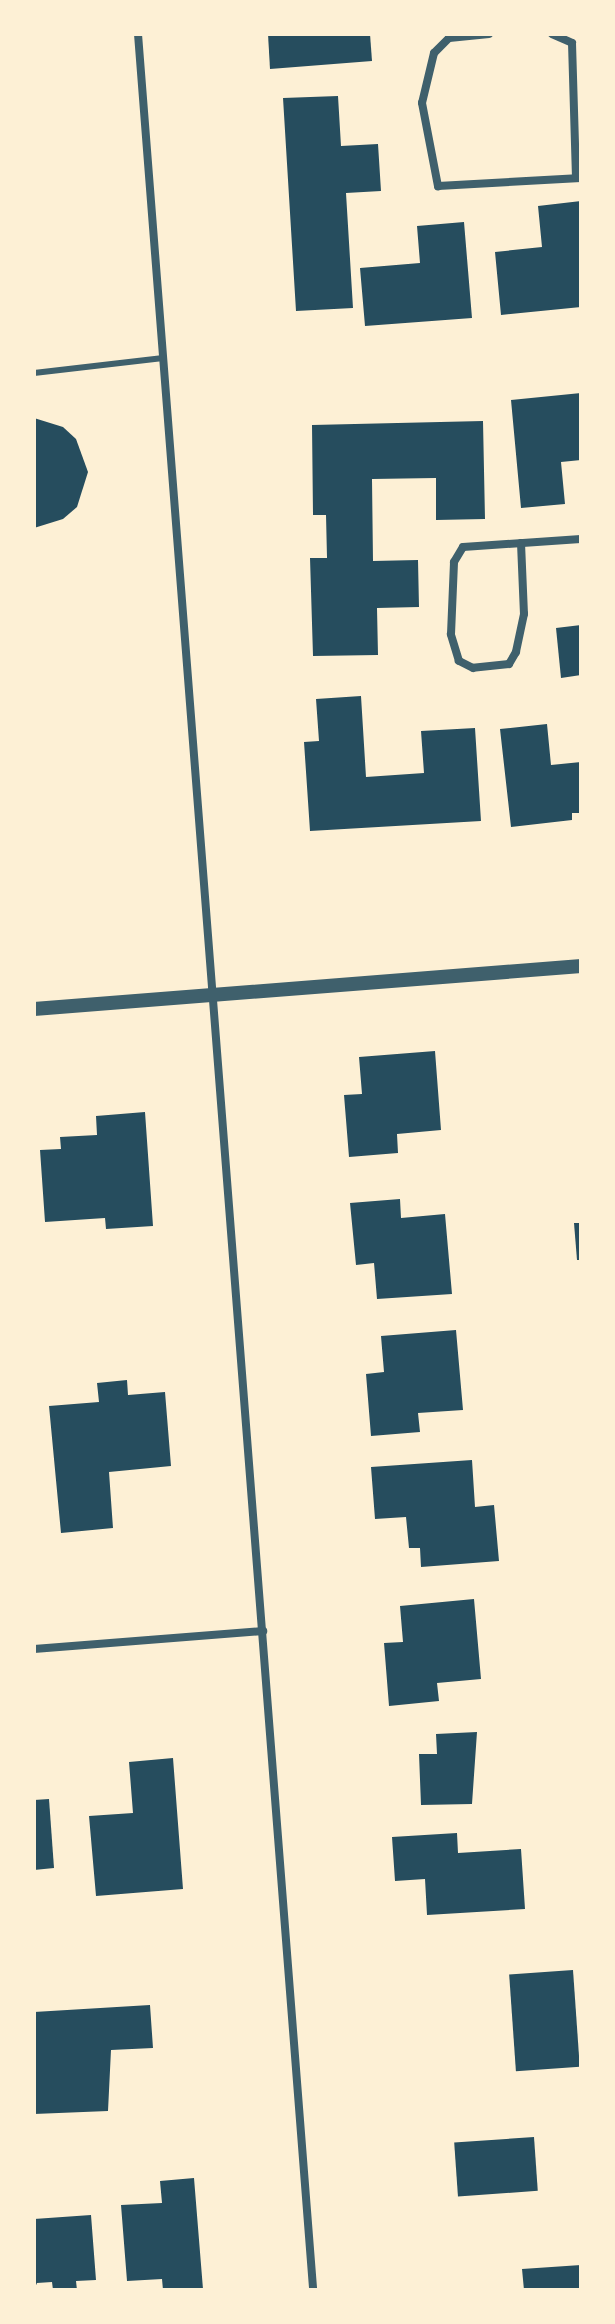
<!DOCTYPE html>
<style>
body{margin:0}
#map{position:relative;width:615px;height:2324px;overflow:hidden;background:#fdf0d5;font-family:"Golos Text",sans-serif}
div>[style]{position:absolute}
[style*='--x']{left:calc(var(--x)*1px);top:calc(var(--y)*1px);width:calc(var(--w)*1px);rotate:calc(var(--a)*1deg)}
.building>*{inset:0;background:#264d5e;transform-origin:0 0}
.service>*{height:6px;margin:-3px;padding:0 3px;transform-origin:3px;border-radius:3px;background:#3f606c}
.minor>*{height:8px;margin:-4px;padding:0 4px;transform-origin:4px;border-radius:4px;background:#3f606c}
.tertiary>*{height:14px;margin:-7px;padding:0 7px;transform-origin:7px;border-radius:7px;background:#3f606c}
span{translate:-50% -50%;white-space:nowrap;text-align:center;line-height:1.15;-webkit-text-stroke:6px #fdf0d5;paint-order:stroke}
.frame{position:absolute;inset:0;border:36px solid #fdf0d5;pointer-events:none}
</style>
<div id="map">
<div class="building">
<i style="clip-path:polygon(268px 34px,370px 34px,372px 61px,270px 69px)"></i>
<i style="clip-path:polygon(338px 96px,341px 146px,378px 144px,381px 191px,346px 193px,353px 308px,296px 311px,283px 98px)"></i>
<i style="clip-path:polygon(581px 201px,581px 307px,501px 315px,495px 252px,542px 247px,538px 206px)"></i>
<i style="clip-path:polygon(464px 222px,472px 318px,365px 326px,360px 268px,420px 263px,417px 226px)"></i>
<i style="clip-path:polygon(581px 393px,581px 460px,561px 462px,565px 504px,521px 508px,511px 400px)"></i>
<i style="clip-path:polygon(34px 418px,63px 427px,76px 439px,88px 472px,77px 507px,63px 519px,34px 528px)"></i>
<i style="clip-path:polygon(483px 421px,485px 519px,436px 520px,436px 478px,372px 479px,373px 561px,418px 560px,419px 607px,377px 608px,378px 655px,313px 656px,310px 558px,327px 558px,326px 515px,313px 515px,312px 425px)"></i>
<i style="clip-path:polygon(581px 625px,581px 675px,561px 678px,556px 628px)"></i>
<i style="clip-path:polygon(361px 696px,366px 777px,424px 773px,421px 731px,475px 728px,481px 821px,310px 831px,304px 742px,319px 741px,316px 699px)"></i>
<i style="clip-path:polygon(547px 724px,551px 765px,581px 762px,581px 813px,572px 813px,572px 820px,511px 827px,500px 729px)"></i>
<i style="clip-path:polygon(435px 1051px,441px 1130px,397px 1134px,398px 1153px,349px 1157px,344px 1095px,362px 1094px,359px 1057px)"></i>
<i style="clip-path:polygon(145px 1112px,153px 1226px,106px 1229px,105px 1218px,45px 1222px,40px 1150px,61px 1149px,60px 1137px,97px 1135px,96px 1116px)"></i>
<i style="clip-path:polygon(400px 1199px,401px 1218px,445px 1214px,452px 1294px,377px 1299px,374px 1263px,356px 1265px,350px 1203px)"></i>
<i style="clip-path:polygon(574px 1223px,581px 1223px,581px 1260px,577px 1260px)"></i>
<i style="clip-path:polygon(456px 1330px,463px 1410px,418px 1413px,420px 1432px,371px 1436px,366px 1374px,384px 1372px,381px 1336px)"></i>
<i style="clip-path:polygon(127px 1380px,128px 1395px,165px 1392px,171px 1466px,109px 1472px,113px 1528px,61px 1533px,49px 1406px,99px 1402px,97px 1383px)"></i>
<i style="clip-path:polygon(472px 1460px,475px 1507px,494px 1505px,499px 1561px,421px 1567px,420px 1548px,409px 1548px,406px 1517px,375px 1519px,371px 1467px)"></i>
<i style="clip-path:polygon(474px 1599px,481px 1679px,437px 1683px,439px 1701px,389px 1706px,384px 1643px,403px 1642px,400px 1606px)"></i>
<i style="clip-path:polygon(477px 1732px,472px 1804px,421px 1805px,419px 1754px,437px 1754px,436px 1734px)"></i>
<i style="clip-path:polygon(173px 1758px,183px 1889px,96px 1896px,89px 1816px,133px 1813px,129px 1762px)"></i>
<i style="clip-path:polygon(49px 1799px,54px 1868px,34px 1870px,34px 1800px)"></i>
<i style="clip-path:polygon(457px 1833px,458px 1853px,521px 1849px,525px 1909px,427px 1915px,425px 1879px,395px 1881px,392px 1837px)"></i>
<i style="left:573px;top:1970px;width:97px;height:64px;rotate:86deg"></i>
<i style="clip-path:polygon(150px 2005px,153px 2048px,111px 2050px,108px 2111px,34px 2114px,34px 2012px)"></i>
<i style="left:534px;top:2137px;width:54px;height:80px;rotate:86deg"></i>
<i style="clip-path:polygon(194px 2178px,203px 2289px,163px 2290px,162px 2279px,127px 2281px,121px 2205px,162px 2203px,160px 2181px)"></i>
<i style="clip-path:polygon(91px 2215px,96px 2280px,76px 2281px,77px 2290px,53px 2290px,52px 2282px,37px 2283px,34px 2290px,34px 2219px)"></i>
<i style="clip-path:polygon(581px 2265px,581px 2290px,524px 2290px,522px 2269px)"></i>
</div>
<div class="service">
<i style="--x:34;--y:373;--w:130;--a:-6.6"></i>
</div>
<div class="minor">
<i style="--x:138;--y:34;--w:2263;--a:85.56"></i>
<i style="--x:489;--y:34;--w:40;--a:174.3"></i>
<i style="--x:449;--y:38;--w:21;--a:135"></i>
<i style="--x:434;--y:53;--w:51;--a:103.5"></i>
<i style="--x:422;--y:103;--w:85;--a:79.1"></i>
<i style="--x:438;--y:186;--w:143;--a:-3.2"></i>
<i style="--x:552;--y:34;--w:22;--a:24"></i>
<i style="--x:572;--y:43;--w:135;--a:88.3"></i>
<i style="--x:521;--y:543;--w:71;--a:87.6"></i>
<i style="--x:524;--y:614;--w:39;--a:102"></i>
<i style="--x:516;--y:652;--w:14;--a:120"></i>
<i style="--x:509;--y:664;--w:36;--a:174"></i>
<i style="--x:473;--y:668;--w:16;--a:-153"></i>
<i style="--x:459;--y:661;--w:28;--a:-107"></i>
<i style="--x:451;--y:634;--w:72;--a:-87.6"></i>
<i style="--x:454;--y:562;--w:17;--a:-59"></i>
<i style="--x:463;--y:547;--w:118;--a:-3.9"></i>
<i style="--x:34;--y:1649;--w:230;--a:-4.5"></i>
</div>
<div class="tertiary">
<i style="--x:34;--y:1009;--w:549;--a:-4.49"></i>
</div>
<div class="frame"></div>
</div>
